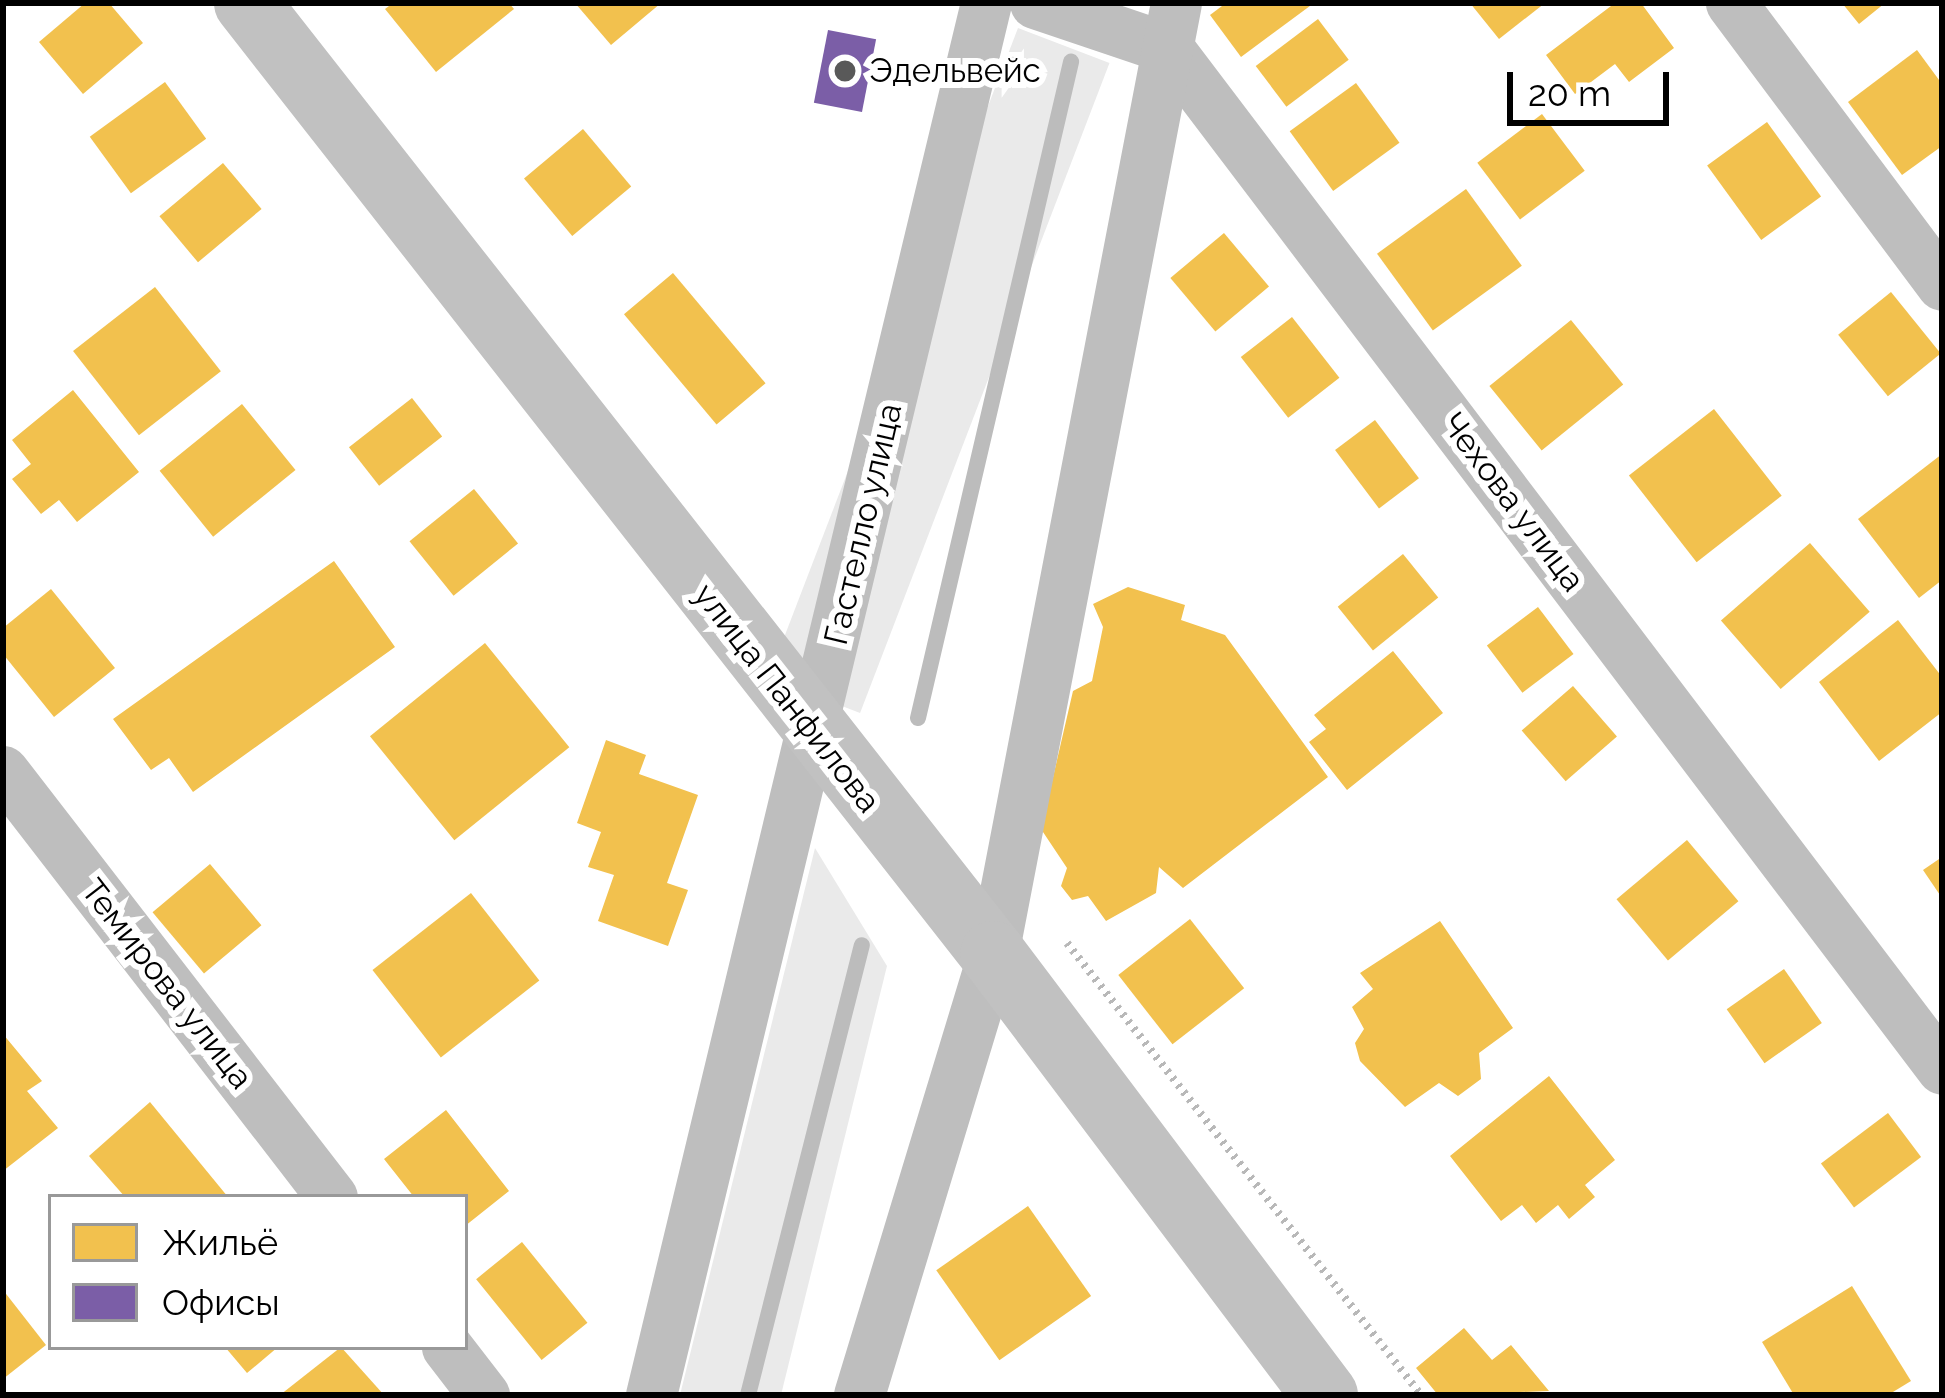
<!DOCTYPE html>
<meta charset="utf-8">
<style>
body{margin:0}
#map{position:relative;width:1945px;height:1398px;overflow:hidden;background:#fff;font-family:Raleway,sans-serif}
div>[style]{position:absolute}
[style*='--x']{left:calc(var(--x)*1px);top:calc(var(--y)*1px);width:calc(var(--w)*1px);rotate:calc(var(--a)*1deg)}
.green>*{inset:0;background:#eaeaea;transform-origin:0 0}
.homes>*{inset:0;background:#f2c14e;transform-origin:0 0}
.offices>*{inset:0;background:#7b5ea7;transform-origin:0 0}
.stream>*{height:16px;margin:-8px;padding:0 8px;transform-origin:8px;border-radius:8px;background:#bcbcbc}
.path>*{height:8px;margin-top:-4px;transform-origin:0;background:repeating-linear-gradient(90deg,#b8b8b8 0 3px,transparent 0 9px)}
.street>*{height:51px;margin:-25.5px;padding:0 25.5px;transform-origin:25.5px;border-radius:25.5px;background:#bebebe}
.secondary>*{height:66px;margin:-33px;padding:0 33px;transform-origin:33px;border-radius:33px;background:#c1c1c1}
.dots>*{width:33px;height:33px;translate:-50% -50%;box-sizing:border-box;border:6px solid #fff;border-radius:50%}
span{translate:-50% -50%;white-space:nowrap;text-align:center;line-height:1.15;-webkit-text-stroke:12px #fff;paint-order:stroke}
.poi-label{font-size:33px;color:#000}
.left{translate:0 -50%;text-align:left}
.street-label{font-size:33px;color:#000}
.frame{position:absolute;inset:0;border:6px solid #000;pointer-events:none}
.legend{position:absolute;left:48px;top:1194px;width:420px;height:156px;box-sizing:border-box;background:#fff;border:3px solid #999;margin:0;padding:15px 21px;list-style:none;font-size:36px;color:#000}
.legend li{display:flex;align-items:center;gap:24px;height:60px}
.legend b{width:60px;border:3px solid #999}
.scale{position:absolute;left:1507px;top:72px;width:162px;height:54px;box-sizing:border-box;border:6px solid #000;border-top:0;padding-left:15px;font-size:36px;line-height:42px;white-space:nowrap;color:#000;-webkit-text-stroke:9px #fff;paint-order:stroke}
</style>
<div id="map">
<div class="green">
<i style="left:1018px;top:28px;width:98px;height:696px;rotate:21deg"></i>
<i style="clip-path:polygon(815px 848px,887px 966px,781px 1395px,680px 1395px)"></i>
</div>
<div class="homes">
<i style="clip-path:polygon(85px 3px,109px 3px,143px 43px,83px 94px,39px 42px)"></i>
<i style="clip-path:polygon(393px 3px,509px 3px,514px 9px,436px 72px,385px 9px)"></i>
<i style="clip-path:polygon(575px 3px,661px 3px,611px 45px)"></i>
<i style="clip-path:polygon(1226px 3px,1314px 3px,1241px 57px,1210px 15px)"></i>
<i style="clip-path:polygon(1470px 3px,1545px 3px,1499px 39px)"></i>
<i style="clip-path:polygon(1615px 3px,1641px 3px,1674px 48px,1629px 82px,1615px 64px,1575px 94px,1546px 55px)"></i>
<i style="clip-path:polygon(1842px 3px,1885px 3px,1859px 24px)"></i>
<i style="left:1318px;top:19px;width:51px;height:78px;rotate:53deg"></i>
<i style="clip-path:polygon(1917px 50px,1942px 84px,1942px 146px,1902px 175px,1848px 102px)"></i>
<i style="left:165px;top:82px;width:70px;height:93px;rotate:54deg"></i>
<i style="left:1356px;top:83px;width:74px;height:82px;rotate:54deg"></i>
<i style="left:1542px;top:114px;width:71px;height:81px;rotate:53deg"></i>
<i style="left:1767px;top:122px;width:92px;height:74px;rotate:54deg"></i>
<i style="left:583px;top:129px;width:75px;height:77px;rotate:50deg"></i>
<i style="left:223px;top:163px;width:60px;height:83px;rotate:50deg"></i>
<i style="left:1466px;top:189px;width:95px;height:110px;rotate:54deg"></i>
<i style="left:1224px;top:233px;width:70px;height:70px;rotate:50deg"></i>
<i style="left:673px;top:273px;width:144px;height:64px;rotate:50deg"></i>
<i style="left:155px;top:287px;width:107px;height:104px;rotate:52deg"></i>
<i style="left:1891px;top:292px;width:79px;height:68px;rotate:51deg"></i>
<i style="left:1292px;top:317px;width:77px;height:65px;rotate:52deg"></i>
<i style="left:1571px;top:320px;width:83px;height:105px;rotate:51deg"></i>
<i style="clip-path:polygon(73px 390px,139px 472px,77px 522px,59px 500px,41px 514px,12px 479px,31px 464px,12px 440px)"></i>
<i style="left:412px;top:398px;width:49px;height:80px;rotate:52deg"></i>
<i style="left:242px;top:404px;width:85px;height:106px;rotate:51deg"></i>
<i style="left:1714px;top:409px;width:110px;height:108px;rotate:52deg"></i>
<i style="left:1375px;top:420px;width:73px;height:50px;rotate:53deg"></i>
<i style="clip-path:polygon(1942px 454px,1942px 580px,1919px 598px,1858px 519px)"></i>
<i style="left:474px;top:489px;width:70px;height:83px;rotate:51deg"></i>
<i style="left:1810px;top:543px;width:91px;height:118px;rotate:49deg"></i>
<i style="left:1403px;top:554px;width:56px;height:84px;rotate:51deg"></i>
<i style="clip-path:polygon(334px 561px,395px 647px,193px 792px,169px 758px,151px 770px,113px 719px)"></i>
<i style="clip-path:polygon(1128px 587px,1185px 605px,1181px 620px,1225px 635px,1328px 777px,1183px 888px,1159px 867px,1156px 893px,1106px 921px,1088px 896px,1072px 900px,1061px 886px,1067px 868px,1041px 829px,1073px 691px,1092px 681px,1103px 627px,1093px 604px)"></i>
<i style="clip-path:polygon(51px 589px,115px 668px,54px 717px,3px 654px,3px 628px)"></i>
<i style="left:1538px;top:607px;width:59px;height:64px;rotate:53deg"></i>
<i style="clip-path:polygon(1898px 620px,1942px 677px,1942px 712px,1879px 761px,1819px 682px)"></i>
<i style="left:485px;top:643px;width:134px;height:148px;rotate:51deg"></i>
<i style="clip-path:polygon(1393px 651px,1443px 713px,1347px 790px,1309px 742px,1326px 729px,1314px 715px)"></i>
<i style="left:1573px;top:686px;width:67px;height:68px;rotate:49deg"></i>
<i style="clip-path:polygon(606px 740px,646px 755px,639px 774px,698px 795px,667px 883px,688px 890px,668px 946px,598px 921px,614px 875px,588px 867px,601px 832px,577px 823px)"></i>
<i style="left:1687px;top:840px;width:80px;height:92px;rotate:50deg"></i>
<i style="clip-path:polygon(1942px 857px,1942px 898px,1923px 870px)"></i>
<i style="left:210px;top:864px;width:80px;height:75px;rotate:50deg"></i>
<i style="left:471px;top:893px;width:111px;height:125px;rotate:52deg"></i>
<i style="left:1190px;top:919px;width:88px;height:91px;rotate:52deg"></i>
<i style="clip-path:polygon(1440px 921px,1513px 1028px,1479px 1053px,1481px 1079px,1458px 1096px,1439px 1083px,1405px 1107px,1360px 1061px,1355px 1043px,1364px 1029px,1352px 1007px,1373px 989px,1360px 973px)"></i>
<i style="left:1784px;top:969px;width:66px;height:70px;rotate:55deg"></i>
<i style="clip-path:polygon(3px 1034px,42px 1081px,27px 1091px,58px 1128px,3px 1171px)"></i>
<i style="clip-path:polygon(1549px 1076px,1615px 1160px,1585px 1185px,1595px 1197px,1569px 1219px,1558px 1205px,1536px 1223px,1522px 1205px,1501px 1221px,1450px 1156px)"></i>
<i style="clip-path:polygon(150px 1102px,228px 1197px,125px 1197px,89px 1156px)"></i>
<i style="clip-path:polygon(446px 1110px,509px 1191px,465px 1226px,465px 1197px,414px 1197px,384px 1159px)"></i>
<i style="left:1888px;top:1113px;width:55px;height:84px;rotate:53deg"></i>
<i style="left:1028px;top:1206px;width:110px;height:112px;rotate:55deg"></i>
<i style="left:522px;top:1242px;width:104px;height:59px;rotate:51deg"></i>
<i style="clip-path:polygon(1852px 1286px,1911px 1381px,1888px 1395px,1794px 1395px,1762px 1342px)"></i>
<i style="clip-path:polygon(3px 1290px,46px 1345px,3px 1379px)"></i>
<i style="clip-path:polygon(1464px 1328px,1492px 1360px,1511px 1345px,1549px 1391px,1438px 1395px,1416px 1368px)"></i>
<i style="clip-path:polygon(225px 1347px,278px 1347px,247px 1373px)"></i>
<i style="clip-path:polygon(341px 1347px,384px 1395px,280px 1395px)"></i>
</div>
<div class="offices">
<i style="left:828px;top:30px;width:49px;height:74px;rotate:11deg"></i>
</div>
<div class="stream">
<i style="--x:918;--y:718;--w:674;--a:-76.87"></i>
<i style="--x:748;--y:1395;--w:464;--a:-75.8"></i>
</div>
<div class="path">
<i style="--x:1067;--y:943;--w:574;--a:51.93"></i>
</div>
<div class="street">
<i style="--x:1035;--y:3;--w:140;--a:18.7"></i>
<i style="--x:1168;--y:48;--w:1281;--a:52.83"></i>
<i style="--x:1731;--y:3;--w:352;--a:53.2"></i>
<i style="--x:3;--y:771;--w:538;--a:52.32"></i>
<i style="--x:447;--y:1347;--w:61;--a:52.4"></i>
<i style="--x:651;--y:1395;--w:1432;--a:-76.47"></i>
<i style="--x:859;--y:1395;--w:461;--a:-73.1"></i>
<i style="--x:993;--y:954;--w:968;--a:-79.11"></i>
</div>
<div class="secondary">
<i style="--x:247;--y:3;--w:1209;--a:51.89"></i>
<i style="--x:993;--y:954;--w:552;--a:53.03"></i>
</div>
<div class="dots">
<i style="left:845px;top:71px;background:#595959"></i>
</div>
<div class="poi-label">
<span class="left" style="left:869px;top:71px">Эдельвейс</span>
</div>
<div class="street-label">
<span style="left:1513px;top:502px;rotate:53deg">Чехова улица</span>
<span style="left:863px;top:524px;rotate:-77deg">Гастелло улица</span>
<span style="left:787px;top:698px;rotate:52deg">улица Панфилова</span>
<span style="left:167px;top:984px;rotate:52deg">Темирова улица</span>
</div>
<div class="frame"></div>
<ul class="legend">
<li><b style="height:33px;background:#f2c14e"></b>Жильё</li>
<li><b style="height:33px;background:#7b5ea7"></b>Офисы</li>
</ul>
<div class="scale">20 m</div>
</div>
